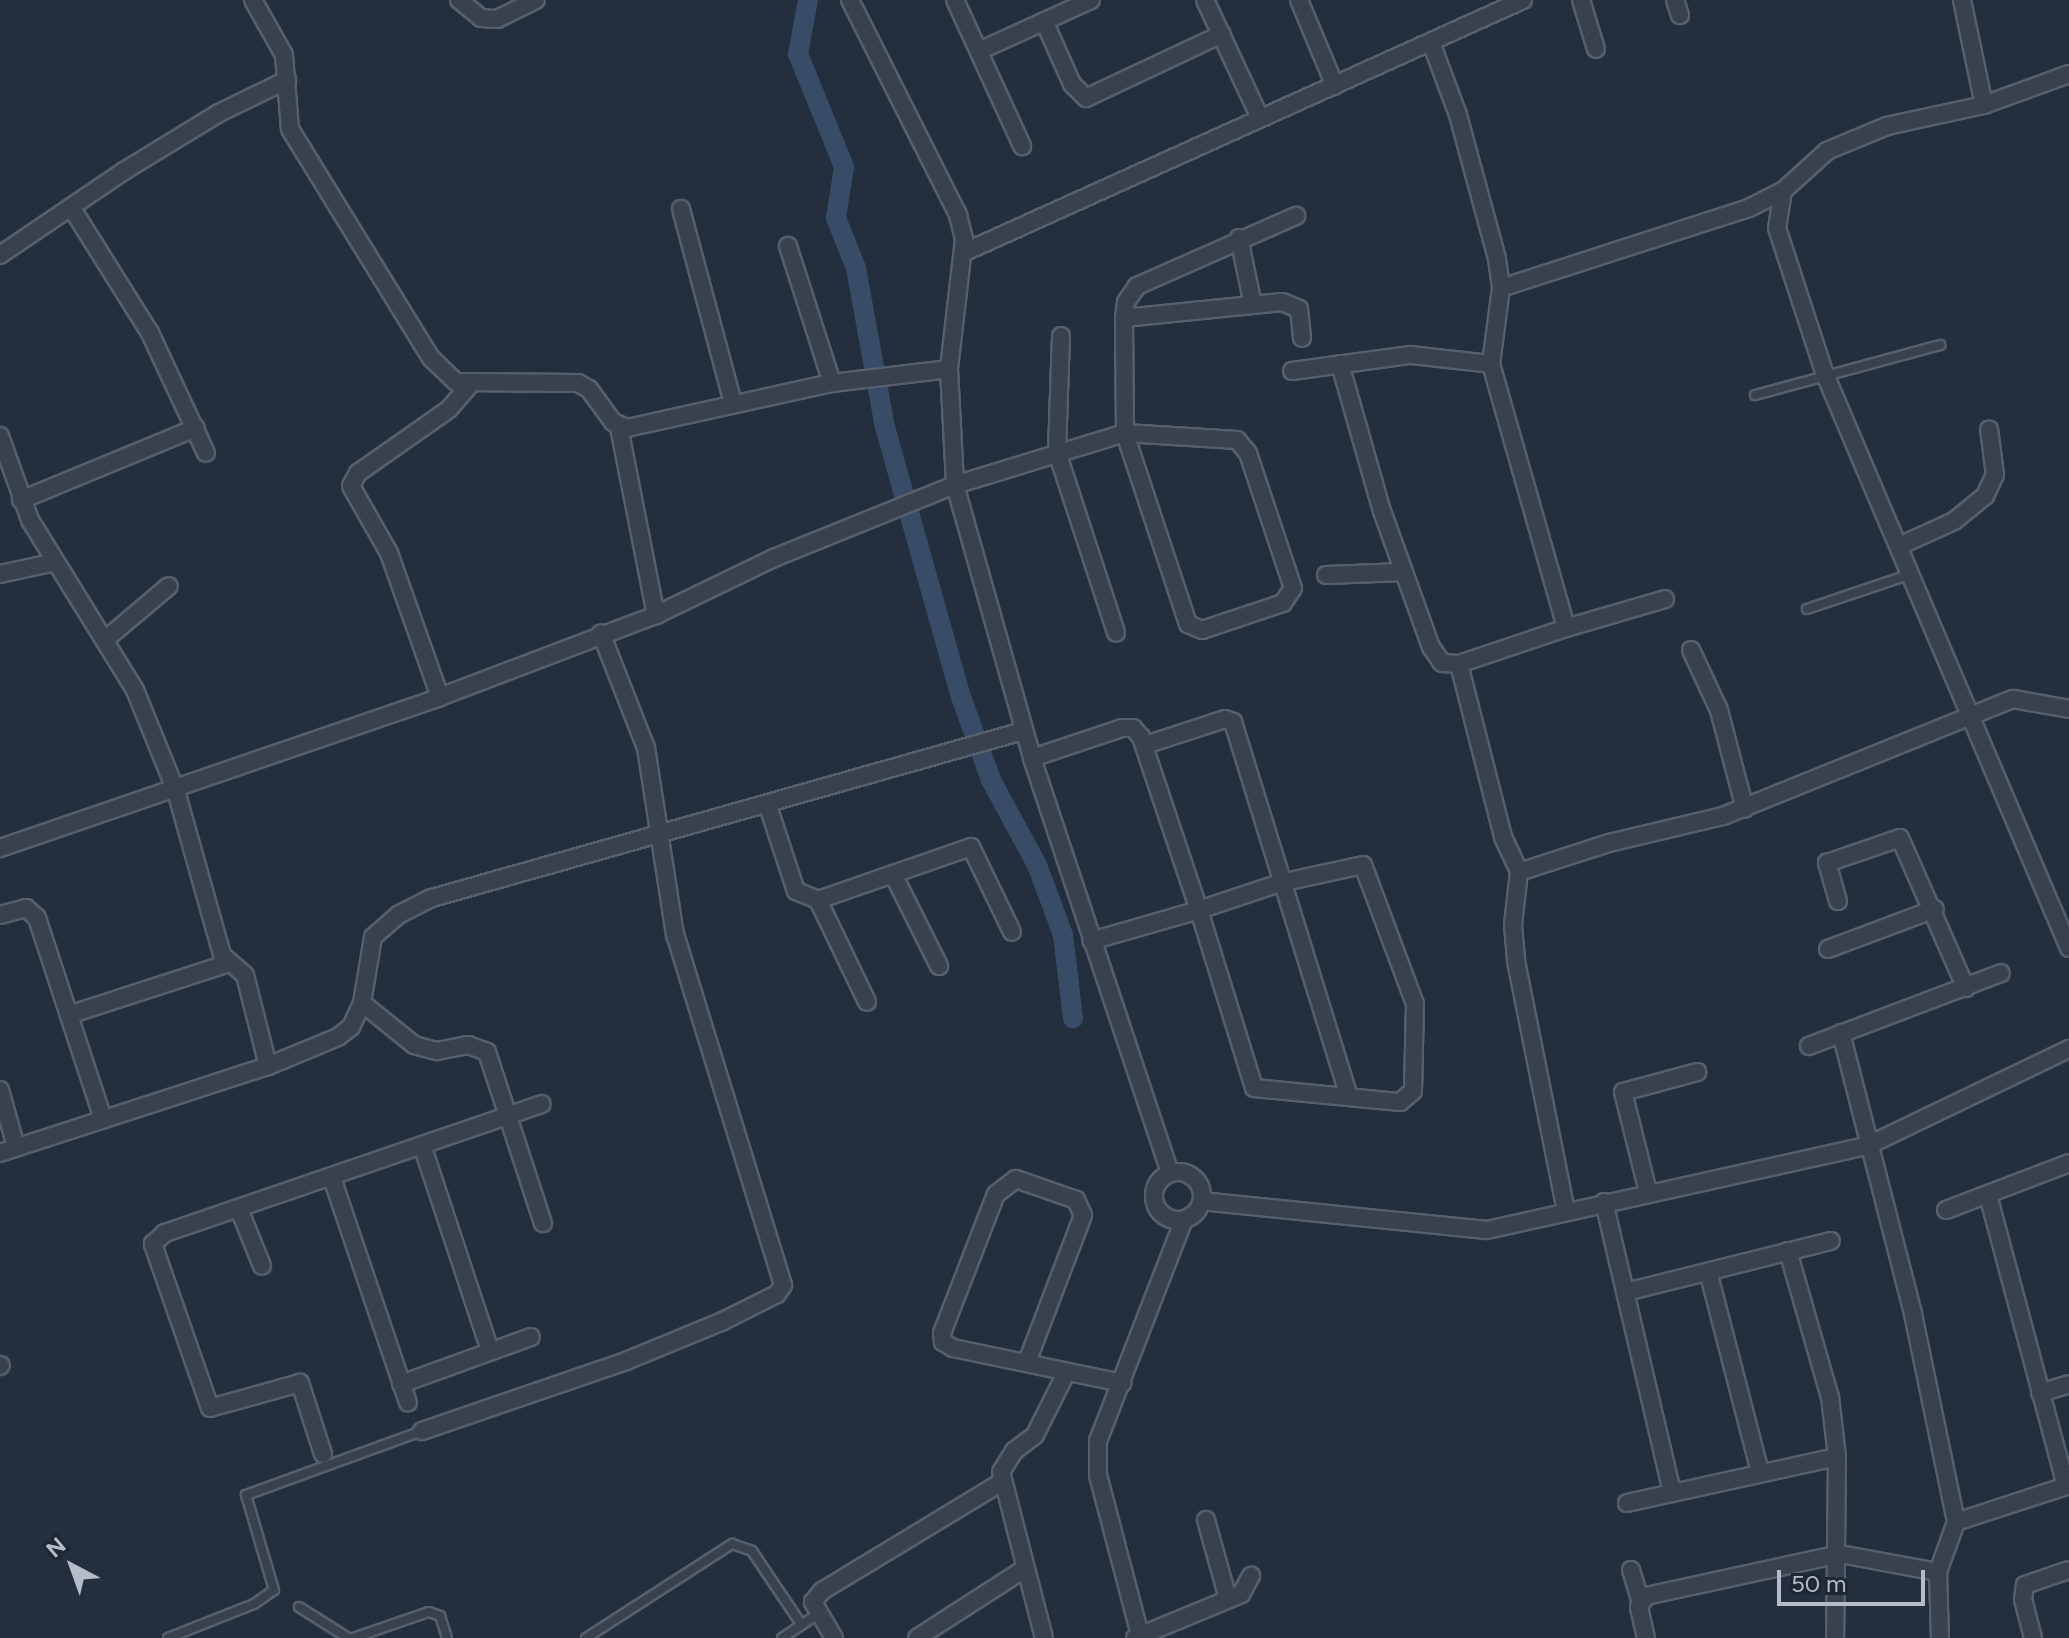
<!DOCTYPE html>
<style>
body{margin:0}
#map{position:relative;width:2069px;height:1638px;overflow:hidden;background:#242f3e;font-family:Figtree,sans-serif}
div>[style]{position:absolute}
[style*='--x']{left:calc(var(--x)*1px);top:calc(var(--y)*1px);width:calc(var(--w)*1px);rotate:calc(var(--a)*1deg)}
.canal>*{height:20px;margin:-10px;padding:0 10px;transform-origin:10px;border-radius:10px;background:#394c67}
.roads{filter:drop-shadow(2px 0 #565f6c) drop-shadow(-2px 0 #565f6c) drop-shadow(0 2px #565f6c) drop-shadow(0 -2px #565f6c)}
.lane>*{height:8px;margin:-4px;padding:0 4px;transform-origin:4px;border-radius:4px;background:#38414e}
.street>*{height:16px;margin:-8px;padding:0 8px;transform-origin:8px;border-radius:8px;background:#38414e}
.street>.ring{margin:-8px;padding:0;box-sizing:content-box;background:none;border:16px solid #38414e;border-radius:50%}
span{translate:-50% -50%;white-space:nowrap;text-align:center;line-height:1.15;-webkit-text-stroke:6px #1d2633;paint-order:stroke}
.north{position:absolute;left:32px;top:1526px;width:80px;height:80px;-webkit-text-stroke:6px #1d2633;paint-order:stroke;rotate:319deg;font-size:22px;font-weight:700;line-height:32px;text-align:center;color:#b4bcc9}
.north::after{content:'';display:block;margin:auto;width:28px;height:36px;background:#b4bcc9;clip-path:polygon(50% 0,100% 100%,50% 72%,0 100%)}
.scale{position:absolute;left:1777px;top:1570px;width:148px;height:36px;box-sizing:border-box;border:4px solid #b4bcc9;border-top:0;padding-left:10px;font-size:24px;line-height:28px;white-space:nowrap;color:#b4bcc9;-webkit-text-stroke:6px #1d2633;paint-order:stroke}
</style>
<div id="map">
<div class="canal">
<i style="--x:808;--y:0;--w:55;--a:100.5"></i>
<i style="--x:798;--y:54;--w:122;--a:67.8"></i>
<i style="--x:844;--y:167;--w:52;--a:98.9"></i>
<i style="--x:836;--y:218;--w:54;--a:68.2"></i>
<i style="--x:856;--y:268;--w:162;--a:79.7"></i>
<i style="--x:885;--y:427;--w:280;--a:74.3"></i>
<i style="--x:961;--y:697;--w:88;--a:70.1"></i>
<i style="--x:991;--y:780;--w:97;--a:61.6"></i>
<i style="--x:1037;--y:865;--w:75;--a:69.6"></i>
<i style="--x:1063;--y:935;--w:84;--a:83.1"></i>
</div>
<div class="roads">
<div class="lane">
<i style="--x:1755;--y:395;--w:192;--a:-15.1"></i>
<i style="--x:1807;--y:609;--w:110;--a:-18.6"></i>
<i style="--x:299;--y:1607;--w:58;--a:32.3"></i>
<i style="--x:168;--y:1638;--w:92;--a:-21.6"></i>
<i style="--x:254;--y:1604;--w:24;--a:-35"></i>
<i style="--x:274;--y:1590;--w:99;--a:-106.4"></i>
<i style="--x:246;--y:1495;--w:187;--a:-20"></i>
<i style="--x:353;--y:1638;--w:80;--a:-18.9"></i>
<i style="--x:429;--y:1612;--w:12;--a:20"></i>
<i style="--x:440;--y:1616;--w:23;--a:72"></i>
<i style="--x:586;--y:1638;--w:174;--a:-32.8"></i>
<i style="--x:732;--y:1544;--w:21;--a:19"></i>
<i style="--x:752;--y:1551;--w:88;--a:56.1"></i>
<i style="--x:782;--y:1638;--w:43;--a:-33.7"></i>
</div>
<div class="street">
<i style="--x:253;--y:0;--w:63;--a:60.6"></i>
<i style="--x:284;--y:55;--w:74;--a:85.4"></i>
<i style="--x:290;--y:129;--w:269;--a:58.4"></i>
<i style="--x:431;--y:358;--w:35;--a:44"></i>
<i style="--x:456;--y:382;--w:122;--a:0.5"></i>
<i style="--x:578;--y:383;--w:13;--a:29"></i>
<i style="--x:589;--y:389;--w:41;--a:54"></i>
<i style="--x:613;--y:422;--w:15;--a:23"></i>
<i style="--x:627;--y:428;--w:210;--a:-12.4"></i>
<i style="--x:832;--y:383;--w:118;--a:-6.8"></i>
<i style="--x:459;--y:0;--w:28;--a:39"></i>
<i style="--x:481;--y:18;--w:16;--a:4"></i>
<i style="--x:497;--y:19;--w:43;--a:-26"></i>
<i style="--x:850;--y:0;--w:241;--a:63.3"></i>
<i style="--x:958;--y:215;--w:25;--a:76"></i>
<i style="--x:964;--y:239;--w:131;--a:96.6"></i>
<i style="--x:949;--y:369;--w:116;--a:87"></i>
<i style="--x:955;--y:485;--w:284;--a:74.2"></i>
<i style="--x:1032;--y:758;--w:436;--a:71.6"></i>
<i style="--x:955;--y:0;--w:161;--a:65.3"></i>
<i style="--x:1205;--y:0;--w:130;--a:65"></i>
<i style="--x:1299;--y:0;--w:93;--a:67.3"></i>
<i style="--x:1581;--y:0;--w:51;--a:73"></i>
<i style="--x:1675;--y:0;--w:16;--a:72"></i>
<i style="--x:1962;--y:0;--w:107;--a:78.2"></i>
<i style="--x:1044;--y:21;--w:69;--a:66"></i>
<i style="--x:1072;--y:84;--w:20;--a:45"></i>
<i style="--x:1086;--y:98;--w:150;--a:-25.2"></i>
<i style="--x:1432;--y:45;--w:75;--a:69.6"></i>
<i style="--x:1458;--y:115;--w:149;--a:74.8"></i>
<i style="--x:1497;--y:259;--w:29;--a:82"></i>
<i style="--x:1501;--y:288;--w:77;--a:97.5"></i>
<i style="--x:1491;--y:364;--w:274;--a:74.1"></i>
<i style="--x:1566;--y:628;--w:113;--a:161.4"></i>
<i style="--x:979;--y:51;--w:123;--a:-24.5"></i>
<i style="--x:2069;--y:74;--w:90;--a:160"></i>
<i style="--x:1984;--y:105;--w:99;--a:167.8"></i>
<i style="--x:1887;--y:126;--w:65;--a:157.4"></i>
<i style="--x:1827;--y:151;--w:59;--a:137.7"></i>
<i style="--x:1783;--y:191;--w:37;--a:99"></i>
<i style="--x:1777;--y:228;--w:151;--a:71.9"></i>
<i style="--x:1824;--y:372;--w:626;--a:66.96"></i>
<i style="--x:71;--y:207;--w:149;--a:57.9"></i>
<i style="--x:150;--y:333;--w:132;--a:65"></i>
<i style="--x:681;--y:209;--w:201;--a:75"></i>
<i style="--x:1239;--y:238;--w:68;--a:78.2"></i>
<i style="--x:788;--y:246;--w:144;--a:72.2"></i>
<i style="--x:967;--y:251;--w:610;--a:-24.3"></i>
<i style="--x:0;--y:255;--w:150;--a:-34.1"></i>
<i style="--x:124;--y:171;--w:111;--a:-31.4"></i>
<i style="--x:219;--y:113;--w:76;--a:-25.9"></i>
<i style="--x:1501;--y:288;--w:261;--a:-17.9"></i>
<i style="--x:1749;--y:208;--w:38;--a:-27"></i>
<i style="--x:1124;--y:318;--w:159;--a:-5.8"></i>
<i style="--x:1282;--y:302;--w:18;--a:22"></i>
<i style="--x:1299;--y:309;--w:29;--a:84"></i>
<i style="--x:1061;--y:336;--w:116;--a:92"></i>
<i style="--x:1057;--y:452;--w:190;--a:71.9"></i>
<i style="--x:1340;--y:364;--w:153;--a:74.1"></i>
<i style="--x:1382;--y:511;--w:145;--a:70.2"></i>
<i style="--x:1431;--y:647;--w:19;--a:55"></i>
<i style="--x:1442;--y:663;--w:17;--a:3"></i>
<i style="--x:1459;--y:664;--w:179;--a:75.7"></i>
<i style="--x:1503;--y:837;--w:38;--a:65"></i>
<i style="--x:1519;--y:872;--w:53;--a:96.5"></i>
<i style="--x:1513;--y:925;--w:36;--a:85"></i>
<i style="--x:1516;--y:961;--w:255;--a:78.7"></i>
<i style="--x:1292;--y:371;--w:120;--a:-7.7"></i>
<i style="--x:1411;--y:355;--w:81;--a:6.4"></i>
<i style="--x:619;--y:427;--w:192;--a:78.9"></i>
<i style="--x:0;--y:436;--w:89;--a:70.3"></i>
<i style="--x:30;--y:520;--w:200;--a:58.3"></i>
<i style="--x:135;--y:690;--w:109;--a:67.9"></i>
<i style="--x:176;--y:791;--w:170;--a:74.3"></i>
<i style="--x:222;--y:955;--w:30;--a:41"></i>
<i style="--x:245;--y:975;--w:94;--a:75.8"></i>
<i style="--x:21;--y:500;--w:189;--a:-22.4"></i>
<i style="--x:1899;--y:546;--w:60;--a:-24.4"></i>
<i style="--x:1954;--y:521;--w:40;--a:-39"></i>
<i style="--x:1985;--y:496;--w:23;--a:-65"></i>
<i style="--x:1995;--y:475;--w:46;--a:-97.4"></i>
<i style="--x:0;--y:574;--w:57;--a:-12.1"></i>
<i style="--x:1326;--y:575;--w:78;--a:-2.2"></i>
<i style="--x:1566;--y:628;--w:103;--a:-16.3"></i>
<i style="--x:106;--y:639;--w:82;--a:-40.1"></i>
<i style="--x:1691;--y:650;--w:66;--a:65"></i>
<i style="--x:1719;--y:710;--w:102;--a:75.3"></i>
<i style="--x:440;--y:697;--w:153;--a:-109.5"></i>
<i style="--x:389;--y:553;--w:77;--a:-119.6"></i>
<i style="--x:351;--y:486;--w:15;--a:-62"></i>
<i style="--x:358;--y:473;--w:111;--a:-35.1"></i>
<i style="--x:449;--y:409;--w:32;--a:-49"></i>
<i style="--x:1145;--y:745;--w:84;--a:-18"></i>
<i style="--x:1225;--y:719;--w:9;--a:21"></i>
<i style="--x:1233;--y:722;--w:389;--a:72.8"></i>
<i style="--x:1032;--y:758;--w:95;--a:-18.4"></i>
<i style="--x:1122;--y:728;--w:11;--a:0"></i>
<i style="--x:1133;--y:728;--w:12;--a:48"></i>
<i style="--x:1141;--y:737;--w:182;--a:71.5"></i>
<i style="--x:1199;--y:910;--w:186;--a:72.8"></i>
<i style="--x:1254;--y:1088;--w:147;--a:5.5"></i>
<i style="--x:1400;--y:1102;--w:17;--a:-40"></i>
<i style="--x:1413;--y:1091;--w:87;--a:-88.7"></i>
<i style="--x:1415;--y:1004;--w:148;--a:-110.5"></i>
<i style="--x:1363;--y:865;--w:85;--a:167.8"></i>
<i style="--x:1280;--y:883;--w:85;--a:161.6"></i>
<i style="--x:1199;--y:910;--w:112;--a:164"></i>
<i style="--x:768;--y:806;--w:89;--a:71.8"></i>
<i style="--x:796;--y:891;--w:24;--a:22"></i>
<i style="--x:818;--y:900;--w:113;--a:64.3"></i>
<i style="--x:0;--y:848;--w:465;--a:-18.9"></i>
<i style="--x:440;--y:697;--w:231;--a:-20.8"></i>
<i style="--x:656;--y:615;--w:131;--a:-25.8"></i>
<i style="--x:774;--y:558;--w:195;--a:-22"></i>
<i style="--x:955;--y:485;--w:178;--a:-17"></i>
<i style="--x:1125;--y:433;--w:112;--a:3.6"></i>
<i style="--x:1237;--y:440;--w:17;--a:50"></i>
<i style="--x:1248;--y:453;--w:142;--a:71.6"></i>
<i style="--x:1293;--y:588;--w:18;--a:124"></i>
<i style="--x:1283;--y:603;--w:85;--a:161.6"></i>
<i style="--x:1202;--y:630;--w:15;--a:-157"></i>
<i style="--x:1188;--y:624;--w:201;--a:-108.3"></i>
<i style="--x:1125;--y:433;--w:115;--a:-90.5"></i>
<i style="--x:1124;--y:318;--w:16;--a:-83"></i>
<i style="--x:1126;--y:302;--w:19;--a:-55"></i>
<i style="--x:1137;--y:286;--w:174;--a:-23.8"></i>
<i style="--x:1519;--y:872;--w:95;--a:-17.9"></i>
<i style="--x:1609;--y:843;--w:117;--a:-13.3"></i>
<i style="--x:1723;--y:816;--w:313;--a:-22"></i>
<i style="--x:2013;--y:699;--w:57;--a:10.1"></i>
<i style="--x:893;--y:874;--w:103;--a:63.4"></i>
<i style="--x:818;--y:900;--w:162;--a:-19.1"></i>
<i style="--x:971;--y:847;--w:94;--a:64.2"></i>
<i style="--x:1838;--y:901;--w:40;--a:-106"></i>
<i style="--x:1827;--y:863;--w:77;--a:-18.9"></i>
<i style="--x:1900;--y:838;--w:164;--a:66.3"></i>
<i style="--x:0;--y:915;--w:27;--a:-15"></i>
<i style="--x:26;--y:908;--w:15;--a:42"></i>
<i style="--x:37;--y:918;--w:212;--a:71.8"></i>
<i style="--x:1828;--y:949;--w:114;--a:-20.5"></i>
<i style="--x:362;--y:1003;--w:67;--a:38.9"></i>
<i style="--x:414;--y:1045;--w:24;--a:15"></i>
<i style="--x:437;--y:1051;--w:32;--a:-11"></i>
<i style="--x:468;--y:1045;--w:20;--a:20"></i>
<i style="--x:487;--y:1052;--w:180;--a:71.9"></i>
<i style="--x:69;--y:1015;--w:168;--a:-18"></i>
<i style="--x:1841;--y:1033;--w:290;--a:75.6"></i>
<i style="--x:1913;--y:1314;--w:212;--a:78.3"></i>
<i style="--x:1956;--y:1522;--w:53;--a:109.8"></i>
<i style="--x:1938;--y:1572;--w:66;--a:88.3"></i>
<i style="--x:1809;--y:1046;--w:205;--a:-20.8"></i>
<i style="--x:0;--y:1090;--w:59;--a:74.3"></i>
<i style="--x:423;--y:1148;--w:213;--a:71.7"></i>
<i style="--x:0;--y:1153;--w:282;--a:-18"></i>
<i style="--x:268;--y:1066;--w:76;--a:-22.5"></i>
<i style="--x:338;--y:1037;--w:16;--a:-38"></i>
<i style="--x:351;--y:1027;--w:26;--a:-65"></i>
<i style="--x:362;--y:1003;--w:67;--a:-80.5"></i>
<i style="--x:373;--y:937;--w:33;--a:-41"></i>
<i style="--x:398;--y:915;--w:38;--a:-27"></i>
<i style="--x:432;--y:898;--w:614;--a:-15.78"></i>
<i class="ring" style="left:1154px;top:1172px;width:32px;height:32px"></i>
<i style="--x:332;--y:1178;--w:237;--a:71.3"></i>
<i style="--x:1648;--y:1192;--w:103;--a:-104"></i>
<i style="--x:1623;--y:1092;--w:77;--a:-15.1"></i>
<i style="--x:1988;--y:1195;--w:301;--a:75"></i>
<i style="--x:1201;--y:1201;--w:287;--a:5.8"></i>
<i style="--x:1487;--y:1230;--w:389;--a:-12.5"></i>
<i style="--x:1867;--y:1146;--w:224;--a:-25.7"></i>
<i style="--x:1604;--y:1202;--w:299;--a:76.8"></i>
<i style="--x:239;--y:1209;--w:61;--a:68"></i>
<i style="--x:1946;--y:1210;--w:132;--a:-20.9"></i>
<i style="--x:1788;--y:1251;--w:152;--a:74"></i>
<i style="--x:1830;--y:1397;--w:60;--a:83.3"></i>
<i style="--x:1709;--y:1275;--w:203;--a:75.5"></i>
<i style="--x:1626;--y:1292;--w:211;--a:-14"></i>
<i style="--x:1027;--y:1362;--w:157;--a:-69.1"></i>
<i style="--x:1083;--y:1215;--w:17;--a:-115"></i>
<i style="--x:1076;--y:1200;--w:64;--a:-160.7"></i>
<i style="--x:1016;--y:1179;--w:25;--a:143"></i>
<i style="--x:996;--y:1194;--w:149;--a:111.2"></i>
<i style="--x:942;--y:1333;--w:9;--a:84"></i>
<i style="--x:943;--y:1342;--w:12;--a:31"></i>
<i style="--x:953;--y:1348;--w:173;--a:11.7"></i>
<i style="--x:0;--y:1366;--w:1;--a:-45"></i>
<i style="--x:401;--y:1384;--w:138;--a:-19.9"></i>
<i style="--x:2040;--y:1393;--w:30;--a:-17"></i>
<i style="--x:422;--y:1431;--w:216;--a:-18.9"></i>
<i style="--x:626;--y:1361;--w:105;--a:-22.4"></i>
<i style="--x:723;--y:1321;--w:60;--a:-26.6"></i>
<i style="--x:777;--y:1294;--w:11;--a:-56"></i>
<i style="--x:783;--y:1285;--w:366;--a:-107.1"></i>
<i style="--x:675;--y:935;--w:189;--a:-98.8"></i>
<i style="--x:646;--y:748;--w:123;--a:-111.4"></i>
<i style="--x:323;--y:1454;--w:75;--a:-107.9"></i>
<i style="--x:300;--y:1383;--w:93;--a:164.5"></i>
<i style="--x:210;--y:1408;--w:174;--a:-109.2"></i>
<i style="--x:153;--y:1244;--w:16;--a:-43"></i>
<i style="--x:165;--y:1233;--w:398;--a:-18.9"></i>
<i style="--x:1627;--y:1503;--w:215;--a:-12.4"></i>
<i style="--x:1837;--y:1457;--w:181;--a:90.6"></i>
<i style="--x:1206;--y:1520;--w:82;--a:74.4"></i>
<i style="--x:1956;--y:1522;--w:119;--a:-18.1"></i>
<i style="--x:1631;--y:1570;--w:31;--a:73"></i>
<i style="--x:1140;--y:1635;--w:165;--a:-104.7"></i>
<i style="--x:1098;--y:1475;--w:34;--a:-90"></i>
<i style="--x:1098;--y:1441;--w:238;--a:-68.8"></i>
<i style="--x:834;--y:1638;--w:42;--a:-120.3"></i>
<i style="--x:813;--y:1602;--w:14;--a:-51"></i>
<i style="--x:822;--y:1591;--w:210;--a:-31.2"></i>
<i style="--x:917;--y:1638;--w:127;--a:-32.8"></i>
<i style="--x:1044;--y:1638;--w:171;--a:-104.5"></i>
<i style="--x:1001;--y:1472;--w:25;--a:-58"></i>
<i style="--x:1014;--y:1451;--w:26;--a:-37"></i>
<i style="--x:1035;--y:1435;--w:69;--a:-63.4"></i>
<i style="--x:1135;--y:1638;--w:115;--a:-22.5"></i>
<i style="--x:1241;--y:1594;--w:21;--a:-61"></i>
<i style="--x:1646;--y:1638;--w:32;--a:-103"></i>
<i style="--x:1639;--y:1607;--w:13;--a:-58"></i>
<i style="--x:1646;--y:1596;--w:198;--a:-12.2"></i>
<i style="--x:1840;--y:1554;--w:100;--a:10.4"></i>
<i style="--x:2033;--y:1638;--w:40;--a:-104.4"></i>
<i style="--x:2023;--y:1599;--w:14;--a:-82"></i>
<i style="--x:2025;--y:1585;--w:46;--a:-18.8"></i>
</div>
</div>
<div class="north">N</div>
<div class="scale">50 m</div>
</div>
